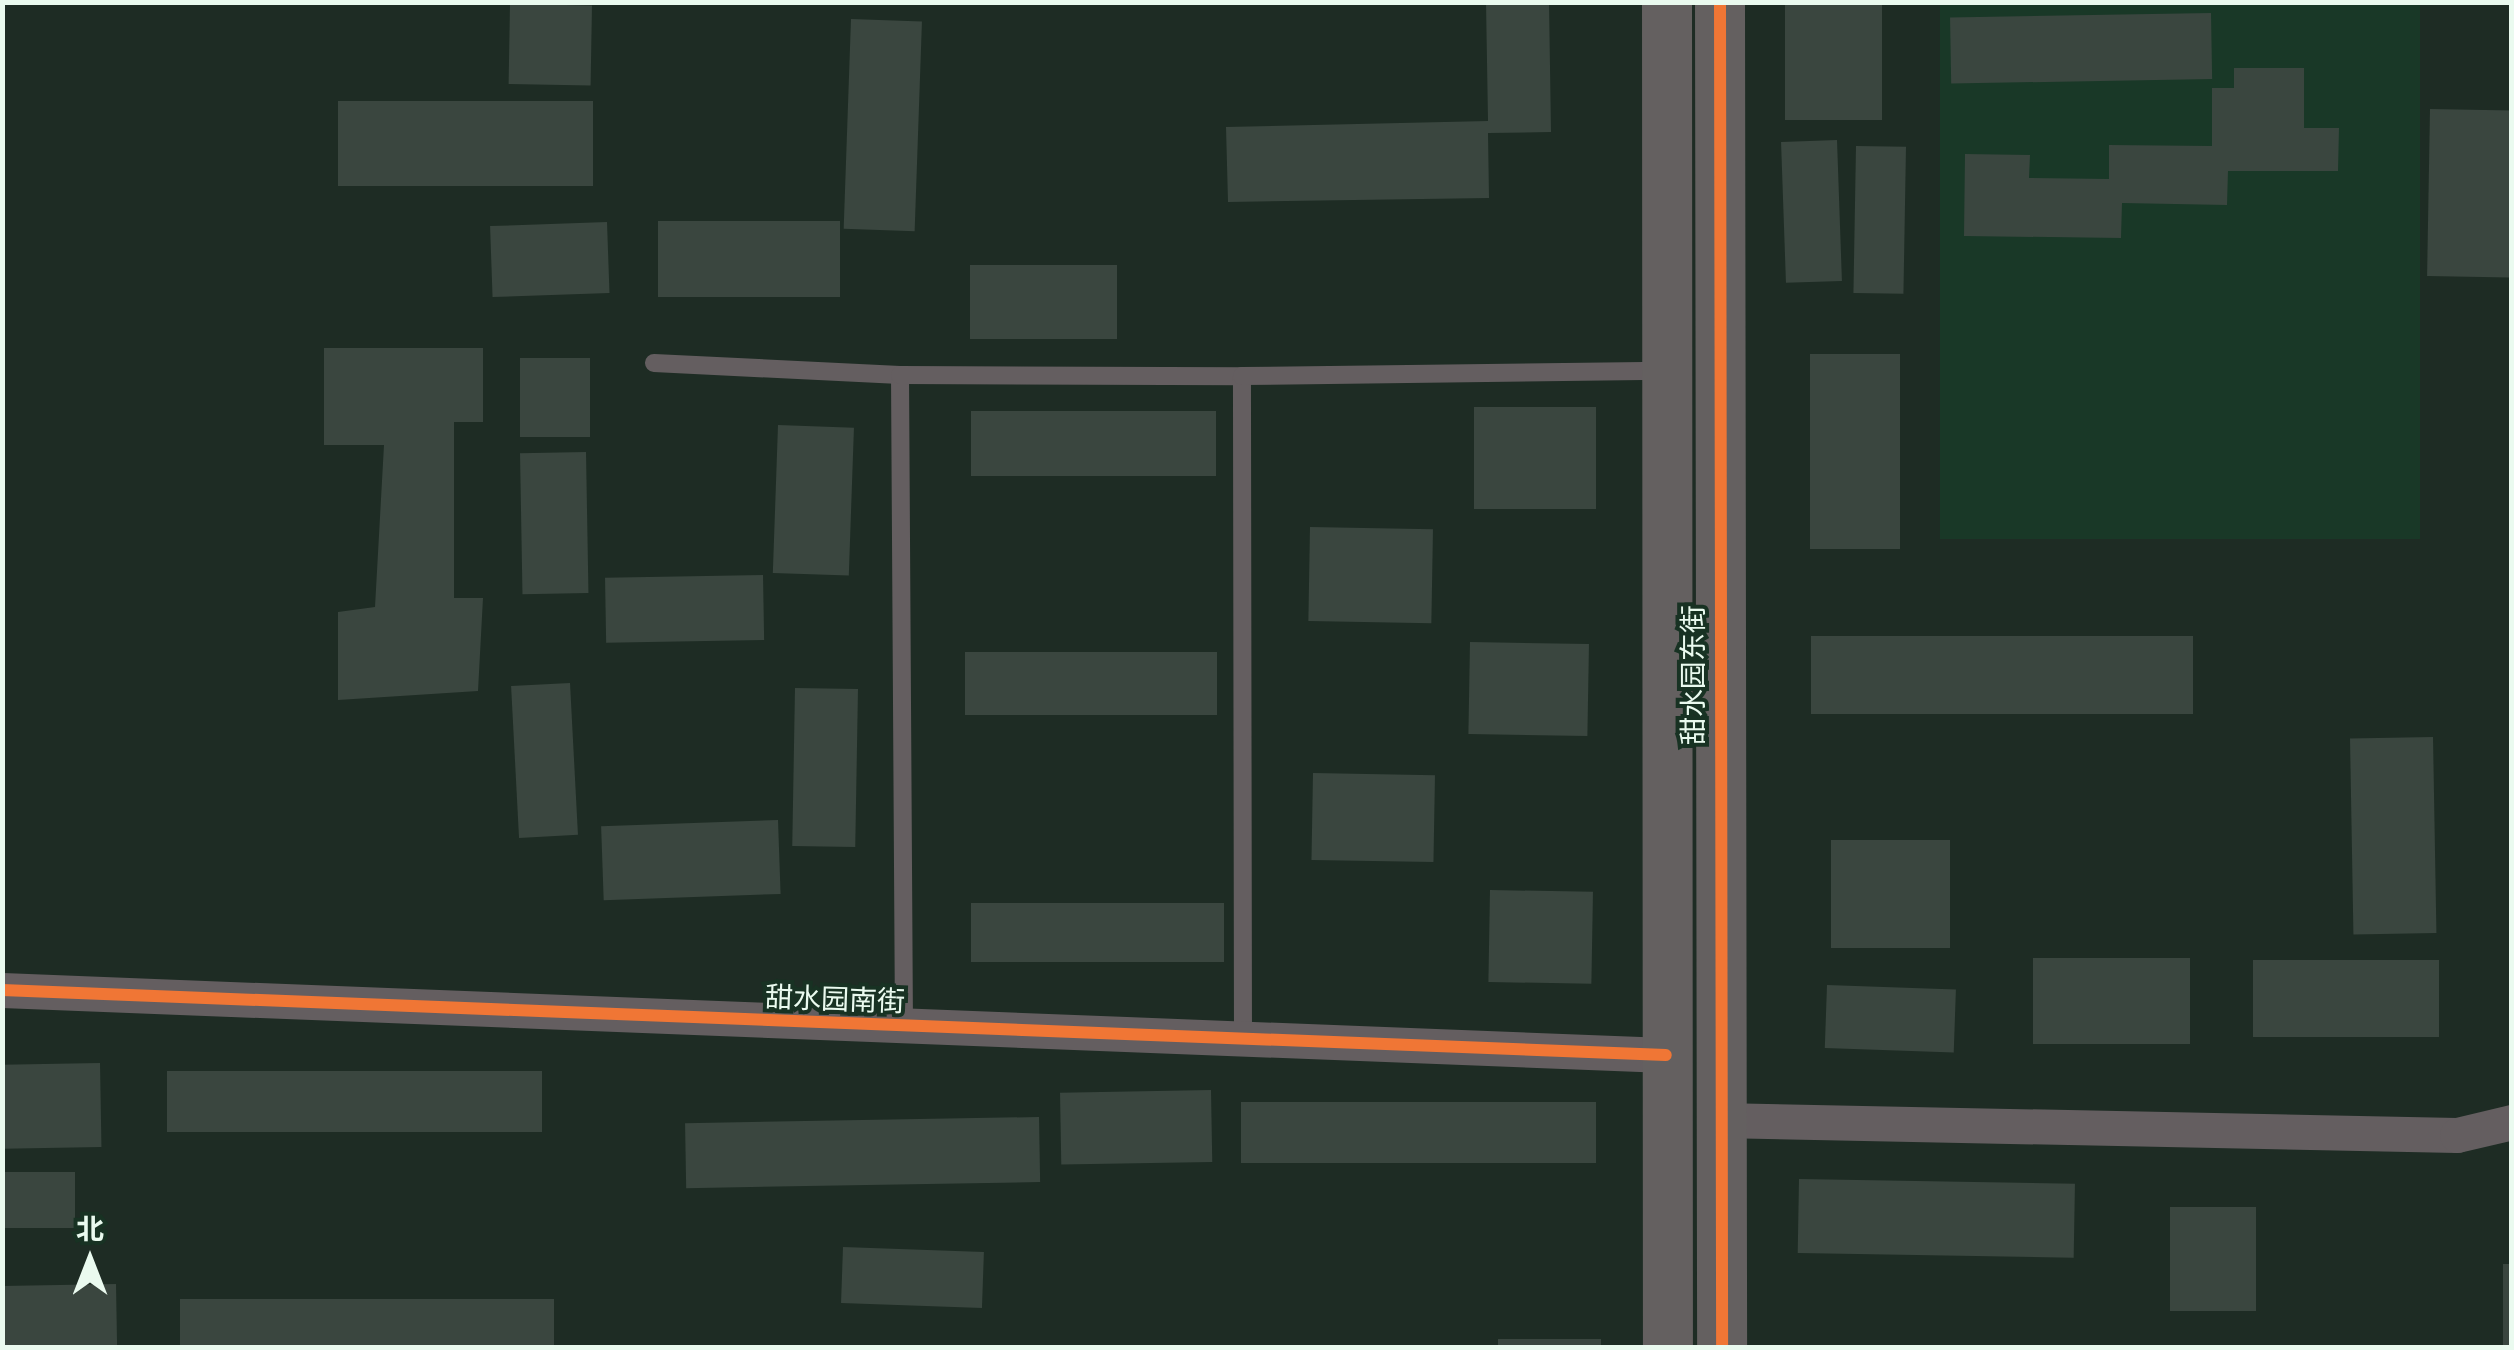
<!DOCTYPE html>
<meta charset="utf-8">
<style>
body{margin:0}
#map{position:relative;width:2514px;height:1350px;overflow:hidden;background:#1e2c24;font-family:Roboto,"Noto Sans SC",sans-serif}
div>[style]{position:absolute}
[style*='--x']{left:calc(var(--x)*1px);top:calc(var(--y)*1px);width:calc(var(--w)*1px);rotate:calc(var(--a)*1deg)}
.built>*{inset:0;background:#193827;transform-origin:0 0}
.building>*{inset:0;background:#3a463f;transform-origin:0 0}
.lane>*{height:18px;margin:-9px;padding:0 9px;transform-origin:9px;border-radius:9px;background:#645e60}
.street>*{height:35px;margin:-17.5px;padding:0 17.5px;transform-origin:17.5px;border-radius:17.5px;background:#645e60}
.secondary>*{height:50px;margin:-25px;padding:0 25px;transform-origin:25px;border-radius:25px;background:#646060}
.cycleway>*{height:12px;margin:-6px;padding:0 6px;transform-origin:6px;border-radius:6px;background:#f07635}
span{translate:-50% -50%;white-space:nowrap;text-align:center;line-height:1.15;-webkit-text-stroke:8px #183223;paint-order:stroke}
.street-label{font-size:28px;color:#eafaef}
.frame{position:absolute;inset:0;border:5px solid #eafaef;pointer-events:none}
.north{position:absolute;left:40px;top:1210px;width:100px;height:100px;-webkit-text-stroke:8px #183223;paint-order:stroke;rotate:0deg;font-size:28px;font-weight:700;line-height:40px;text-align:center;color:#eafaef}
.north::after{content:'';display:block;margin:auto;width:35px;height:45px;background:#eafaef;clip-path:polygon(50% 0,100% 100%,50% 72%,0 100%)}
</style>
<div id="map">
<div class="built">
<i style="left:1940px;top:3px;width:480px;height:536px"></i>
</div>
<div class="building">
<i style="clip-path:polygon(1486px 2px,1549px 2px,1551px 132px,1488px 133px,1489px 198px,1228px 202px,1226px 127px,1488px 121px)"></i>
<i style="left:1785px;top:2px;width:97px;height:118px"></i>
<i style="left:510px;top:4px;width:82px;height:80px;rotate:1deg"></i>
<i style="left:2211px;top:13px;width:66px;height:261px;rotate:89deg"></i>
<i style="left:851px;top:19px;width:71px;height:210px;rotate:2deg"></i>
<i style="clip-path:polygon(2234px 68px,2304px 68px,2304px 128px,2339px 128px,2338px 171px,2228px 171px,2227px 205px,2122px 203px,2121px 238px,1964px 236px,1965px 154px,2030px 155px,2029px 178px,2109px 179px,2109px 145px,2212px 146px,2212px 88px,2234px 88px)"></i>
<i style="left:593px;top:101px;width:85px;height:255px;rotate:90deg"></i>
<i style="left:2430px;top:109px;width:82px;height:167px;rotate:1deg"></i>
<i style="left:1837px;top:140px;width:141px;height:56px;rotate:88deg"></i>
<i style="left:1856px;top:146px;width:50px;height:147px;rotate:1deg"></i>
<i style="left:658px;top:221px;width:182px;height:76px"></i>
<i style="left:607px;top:222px;width:71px;height:117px;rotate:88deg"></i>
<i style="left:970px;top:265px;width:147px;height:74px"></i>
<i style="clip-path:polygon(324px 348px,483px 348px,483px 422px,454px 422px,454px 598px,483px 598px,478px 691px,338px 700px,338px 612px,375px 607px,384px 445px,324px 445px)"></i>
<i style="left:1900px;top:354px;width:195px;height:90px;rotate:90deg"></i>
<i style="left:520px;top:358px;width:70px;height:79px"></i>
<i style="left:1474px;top:407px;width:122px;height:102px"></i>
<i style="left:971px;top:411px;width:245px;height:65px"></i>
<i style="left:778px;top:425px;width:76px;height:148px;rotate:2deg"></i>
<i style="left:586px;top:452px;width:141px;height:66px;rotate:89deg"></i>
<i style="left:1310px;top:527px;width:123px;height:94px;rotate:1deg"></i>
<i style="left:763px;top:575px;width:65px;height:158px;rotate:89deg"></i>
<i style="left:2193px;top:636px;width:78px;height:382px;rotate:90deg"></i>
<i style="left:1470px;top:642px;width:119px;height:92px;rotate:1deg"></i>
<i style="left:965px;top:652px;width:252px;height:63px"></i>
<i style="left:570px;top:683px;width:152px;height:59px;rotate:87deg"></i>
<i style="left:795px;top:688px;width:63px;height:158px;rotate:1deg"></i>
<i style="left:2433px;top:737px;width:196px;height:83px;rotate:89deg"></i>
<i style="left:1313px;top:773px;width:122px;height:87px;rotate:1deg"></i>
<i style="left:778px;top:820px;width:74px;height:177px;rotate:88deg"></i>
<i style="left:1831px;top:840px;width:119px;height:108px"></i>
<i style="left:1490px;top:890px;width:103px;height:92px;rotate:1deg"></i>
<i style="left:971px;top:903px;width:253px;height:59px"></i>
<i style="left:2033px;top:958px;width:157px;height:86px"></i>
<i style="left:2253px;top:960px;width:186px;height:77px"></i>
<i style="left:1827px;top:985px;width:129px;height:63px;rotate:2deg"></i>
<i style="left:100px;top:1063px;width:84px;height:98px;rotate:89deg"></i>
<i style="left:167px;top:1071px;width:375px;height:61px"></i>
<i style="left:1211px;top:1090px;width:72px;height:151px;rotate:89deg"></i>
<i style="left:1241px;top:1102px;width:355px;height:61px"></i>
<i style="left:1039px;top:1117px;width:65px;height:354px;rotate:89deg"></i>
<i style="left:2px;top:1172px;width:73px;height:56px"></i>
<i style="left:1799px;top:1179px;width:276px;height:74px;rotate:1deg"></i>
<i style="left:2170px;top:1207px;width:86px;height:104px"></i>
<i style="left:843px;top:1247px;width:141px;height:56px;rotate:2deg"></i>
<i style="left:2503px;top:1264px;width:9px;height:84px"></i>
<i style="left:116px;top:1284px;width:64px;height:114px;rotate:89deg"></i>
<i style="left:180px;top:1299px;width:374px;height:49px"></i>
<i style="left:1498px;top:1339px;width:103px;height:9px"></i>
</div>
<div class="lane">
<i style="--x:654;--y:363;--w:246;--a:2.8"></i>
<i style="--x:900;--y:375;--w:653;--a:89.65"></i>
<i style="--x:900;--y:375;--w:342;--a:0.2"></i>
<i style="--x:1243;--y:1043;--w:667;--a:-90.09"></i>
<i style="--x:1242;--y:376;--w:422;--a:-0.7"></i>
</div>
<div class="street">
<i style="--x:2;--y:990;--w:1665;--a:2.24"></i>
<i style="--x:1718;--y:1120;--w:739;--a:1.16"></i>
<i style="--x:2457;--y:1135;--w:57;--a:-13.3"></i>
</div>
<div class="secondary">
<i style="--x:1667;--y:2;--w:1346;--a:89.96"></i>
<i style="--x:1720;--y:2;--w:1346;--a:89.91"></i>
</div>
<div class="cycleway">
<i style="--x:1720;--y:2;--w:1346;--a:89.91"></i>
<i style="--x:2;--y:990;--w:1665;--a:2.24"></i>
</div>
<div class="street-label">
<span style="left:1694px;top:675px;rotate:-90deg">甜水园东街</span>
<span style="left:835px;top:1000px;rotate:2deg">甜水园南街</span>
</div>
<div class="frame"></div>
<div class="north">北</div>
</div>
